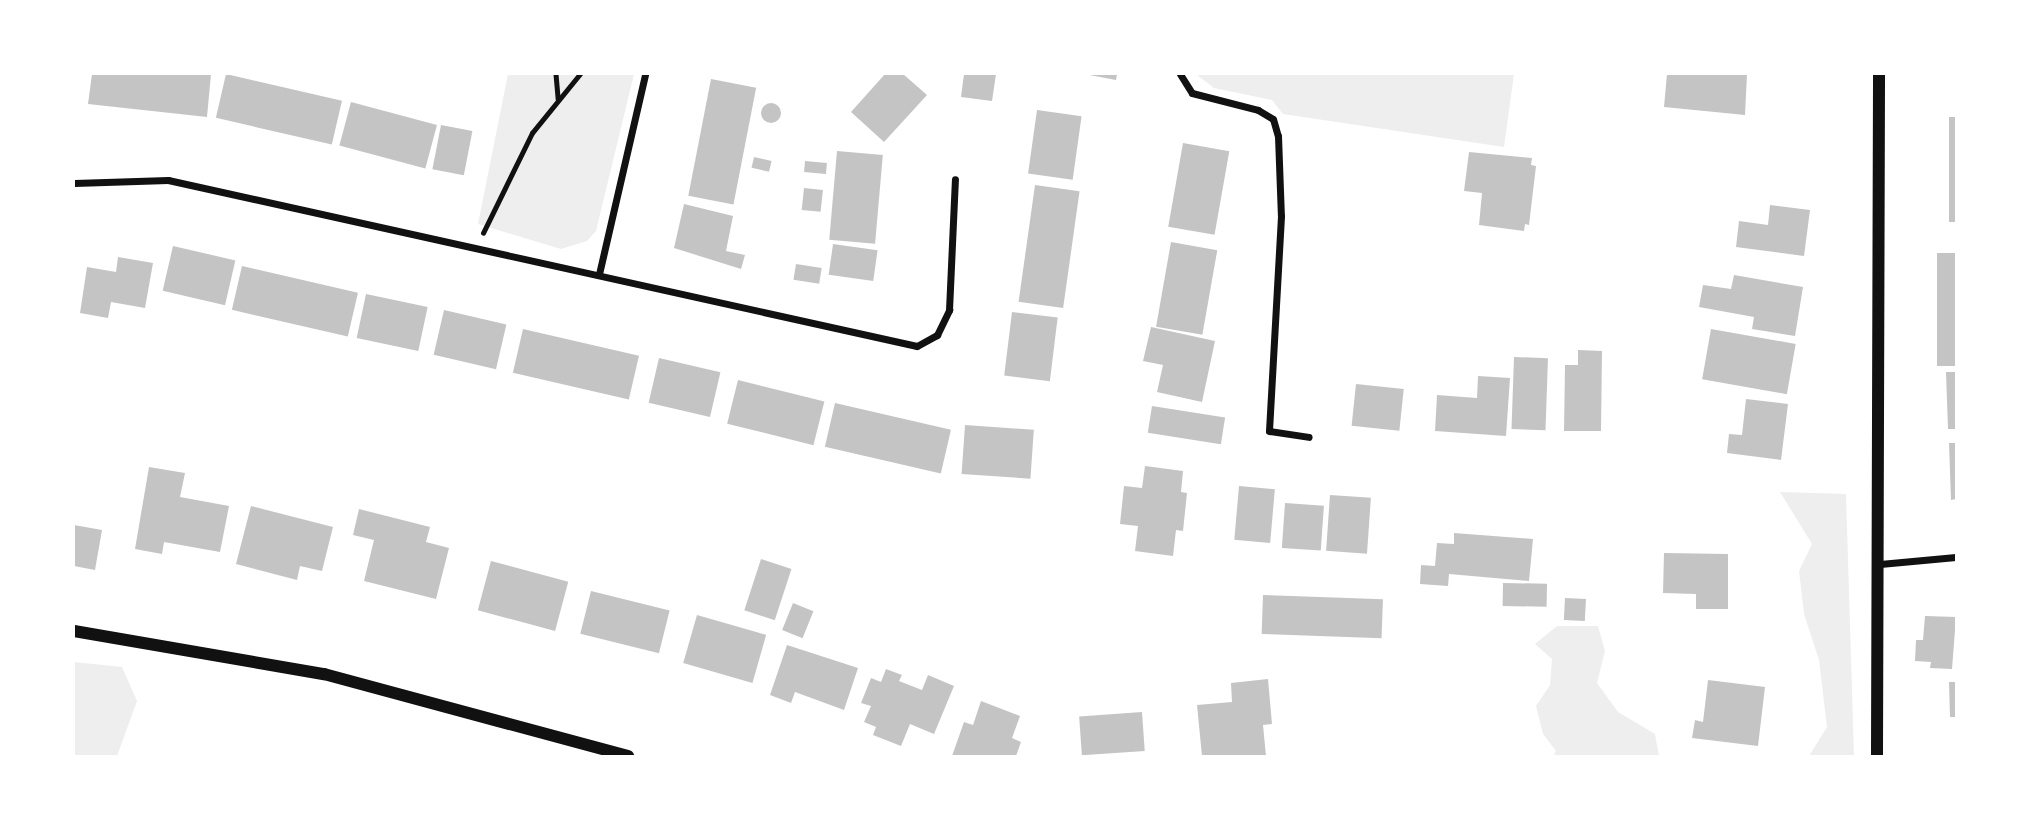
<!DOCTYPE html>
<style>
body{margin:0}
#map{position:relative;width:2030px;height:830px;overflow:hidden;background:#fff;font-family:"Asap Condensed",sans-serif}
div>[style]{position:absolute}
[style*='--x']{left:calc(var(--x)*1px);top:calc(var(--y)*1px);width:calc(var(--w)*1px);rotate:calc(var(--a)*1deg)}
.green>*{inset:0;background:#eee}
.building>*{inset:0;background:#c4c4c4;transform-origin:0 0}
.round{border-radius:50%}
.path>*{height:4.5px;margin:-2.25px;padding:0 2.25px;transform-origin:2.25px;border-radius:2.25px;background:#111}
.minor>*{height:7px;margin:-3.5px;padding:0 3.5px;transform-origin:3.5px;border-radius:3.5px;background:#111}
.tertiary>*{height:12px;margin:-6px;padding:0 6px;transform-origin:6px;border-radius:6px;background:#111}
span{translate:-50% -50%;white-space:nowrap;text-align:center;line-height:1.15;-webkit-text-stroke:7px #fff;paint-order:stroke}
.frame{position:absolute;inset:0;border:75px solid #fff;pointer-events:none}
</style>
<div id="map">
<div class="green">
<i style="clip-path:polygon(508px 74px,634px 74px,596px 231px,587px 241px,561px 249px,478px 224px)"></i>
<i style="clip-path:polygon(1196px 74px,1514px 74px,1504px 147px,1283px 114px,1272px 100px,1214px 88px)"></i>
<i style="clip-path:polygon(1780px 492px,1846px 494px,1854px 756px,1809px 756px,1827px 727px,1819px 660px,1804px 614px,1799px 571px,1812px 544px)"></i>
<i style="clip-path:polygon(1557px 626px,1598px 626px,1605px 651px,1597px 683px,1618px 712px,1655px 734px,1659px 756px,1553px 756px,1556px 751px,1543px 734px,1536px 706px,1550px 685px,1552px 659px,1535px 644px)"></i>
<i style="clip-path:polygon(74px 662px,122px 667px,137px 701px,117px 756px,74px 756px)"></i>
</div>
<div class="building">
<i style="clip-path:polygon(92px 74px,211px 74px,207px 117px,88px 104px)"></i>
<i style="left:226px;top:74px;width:119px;height:45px;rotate:13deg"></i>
<i style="clip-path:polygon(885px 74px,903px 74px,927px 95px,884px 142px,851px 112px)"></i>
<i style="clip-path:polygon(964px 74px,996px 74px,992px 101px,961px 97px)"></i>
<i style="clip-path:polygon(1084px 74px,1117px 74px,1116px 80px)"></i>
<i style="clip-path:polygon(1667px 74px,1747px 74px,1745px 115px,1664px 107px)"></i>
<i style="left:711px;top:79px;width:46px;height:119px;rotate:11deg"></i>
<i style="left:351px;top:102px;width:89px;height:45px;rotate:15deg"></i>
<i class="round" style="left:761px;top:103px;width:20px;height:20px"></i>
<i style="left:1037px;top:110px;width:45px;height:64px;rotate:8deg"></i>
<i style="left:1949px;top:117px;width:7px;height:105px"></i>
<i style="left:441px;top:125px;width:32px;height:45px;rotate:11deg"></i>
<i style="left:1183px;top:143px;width:47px;height:85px;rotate:10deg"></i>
<i style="left:837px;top:151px;width:46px;height:89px;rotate:5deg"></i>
<i style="clip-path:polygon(1469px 152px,1532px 158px,1531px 165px,1536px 166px,1529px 225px,1525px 224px,1524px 231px,1479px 225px,1482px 193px,1464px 191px)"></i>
<i style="left:754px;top:157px;width:18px;height:11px;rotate:13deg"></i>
<i style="left:805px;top:161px;width:22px;height:11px;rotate:5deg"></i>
<i style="left:1035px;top:185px;width:45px;height:118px;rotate:8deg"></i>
<i style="left:804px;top:188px;width:19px;height:22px;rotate:6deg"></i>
<i style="clip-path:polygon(684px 204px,733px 216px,726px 251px,745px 255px,741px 269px,674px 248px)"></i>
<i style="clip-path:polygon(1770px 205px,1810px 210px,1804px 256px,1736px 247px,1739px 221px,1768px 225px)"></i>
<i style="left:1171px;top:242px;width:47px;height:86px;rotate:10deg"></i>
<i style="left:833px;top:244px;width:45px;height:31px;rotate:8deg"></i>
<i style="left:173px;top:246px;width:64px;height:46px;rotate:13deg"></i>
<i style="left:1937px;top:253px;width:19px;height:113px"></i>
<i style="clip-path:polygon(118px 257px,153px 263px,145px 308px,111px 302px,108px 318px,80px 313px,87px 267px,116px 272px)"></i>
<i style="left:796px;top:264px;width:26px;height:16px;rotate:9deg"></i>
<i style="left:242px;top:266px;width:119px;height:45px;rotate:13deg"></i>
<i style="clip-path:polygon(1734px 275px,1803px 287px,1795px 336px,1752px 329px,1754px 317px,1699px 307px,1703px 285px,1731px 289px)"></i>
<i style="left:366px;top:294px;width:63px;height:45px;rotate:12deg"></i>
<i style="left:444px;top:310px;width:64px;height:46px;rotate:13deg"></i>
<i style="left:1012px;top:312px;width:46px;height:64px;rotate:7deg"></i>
<i style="clip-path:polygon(1151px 327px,1215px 341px,1202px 402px,1157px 392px,1163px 365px,1143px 361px)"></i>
<i style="left:523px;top:329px;width:119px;height:45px;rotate:13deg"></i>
<i style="left:1711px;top:329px;width:86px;height:51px;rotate:10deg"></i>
<i style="clip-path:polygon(1578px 350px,1602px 351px,1601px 431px,1564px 431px,1565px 365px,1578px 365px)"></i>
<i style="left:1514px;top:357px;width:34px;height:72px;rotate:2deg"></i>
<i style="left:659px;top:358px;width:63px;height:46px;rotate:13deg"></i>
<i style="clip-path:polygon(1946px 372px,1956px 372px,1956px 429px,1948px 429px)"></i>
<i style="clip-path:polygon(1478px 376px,1510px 378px,1506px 436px,1435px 431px,1437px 395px,1477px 398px)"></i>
<i style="left:738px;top:380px;width:89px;height:45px;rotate:14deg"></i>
<i style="left:1356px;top:384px;width:48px;height:42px;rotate:6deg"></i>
<i style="clip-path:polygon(1746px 399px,1788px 404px,1781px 460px,1727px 453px,1729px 434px,1742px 435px)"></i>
<i style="left:835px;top:403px;width:119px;height:45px;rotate:13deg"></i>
<i style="left:1152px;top:406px;width:74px;height:27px;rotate:9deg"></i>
<i style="left:965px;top:425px;width:69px;height:49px;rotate:4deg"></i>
<i style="clip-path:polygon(1949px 443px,1956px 443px,1956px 499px,1951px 500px)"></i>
<i style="clip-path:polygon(1145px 466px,1183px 471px,1181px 492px,1187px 493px,1183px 531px,1176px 530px,1173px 556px,1135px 551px,1138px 526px,1120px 524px,1124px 486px,1142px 488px)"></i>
<i style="clip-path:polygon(149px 467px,185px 473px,180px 497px,229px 506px,220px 552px,164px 542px,162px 554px,135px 549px)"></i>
<i style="left:1239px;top:486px;width:36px;height:54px;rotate:5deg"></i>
<i style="left:1330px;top:495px;width:41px;height:56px;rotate:4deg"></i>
<i style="left:1285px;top:503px;width:39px;height:45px;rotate:4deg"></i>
<i style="clip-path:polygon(251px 506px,333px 527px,322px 571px,300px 566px,297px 580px,236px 564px)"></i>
<i style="clip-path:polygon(359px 509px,430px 527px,426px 542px,449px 548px,436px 599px,364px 581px,374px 540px,353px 535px)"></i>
<i style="clip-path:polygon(74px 525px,102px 530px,95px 570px,74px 566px)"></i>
<i style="clip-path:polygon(1454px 533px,1533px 539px,1529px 581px,1449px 574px,1448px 586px,1420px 584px,1421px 565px,1435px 566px,1437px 543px,1454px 544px)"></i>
<i style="clip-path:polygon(1664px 553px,1728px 554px,1728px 609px,1696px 609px,1696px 594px,1663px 593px)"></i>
<i style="left:761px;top:559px;width:32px;height:54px;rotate:18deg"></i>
<i style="left:491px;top:561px;width:80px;height:51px;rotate:15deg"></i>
<i style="left:1503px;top:583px;width:44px;height:23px;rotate:1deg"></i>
<i style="left:591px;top:591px;width:81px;height:44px;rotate:14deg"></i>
<i style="left:1263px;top:595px;width:120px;height:39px;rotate:2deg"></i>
<i style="left:1565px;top:598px;width:21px;height:22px;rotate:3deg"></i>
<i style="left:793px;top:603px;width:22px;height:29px;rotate:22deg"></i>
<i style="left:697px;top:615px;width:72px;height:50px;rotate:16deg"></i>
<i style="clip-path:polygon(1925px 616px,1956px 617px,1952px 669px,1930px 668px,1931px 662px,1915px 661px,1916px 640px,1923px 640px)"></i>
<i style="clip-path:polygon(787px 645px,858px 668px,844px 710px,795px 692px,791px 703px,770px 695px)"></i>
<i style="clip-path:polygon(886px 669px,902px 675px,899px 681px,922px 690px,928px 675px,954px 686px,934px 734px,910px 724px,901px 746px,873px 735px,876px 727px,864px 722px,871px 706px,861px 703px,871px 678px,881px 682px)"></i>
<i style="clip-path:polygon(1268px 679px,1272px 724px,1263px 725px,1266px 756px,1202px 756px,1197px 705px,1232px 702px,1231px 683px)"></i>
<i style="clip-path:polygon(1708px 680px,1765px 687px,1758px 746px,1692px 738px,1695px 720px,1703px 722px)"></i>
<i style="clip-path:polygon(1949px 682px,1956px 682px,1956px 717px,1950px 717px)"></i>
<i style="clip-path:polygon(981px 701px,1020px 716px,1012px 738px,1021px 742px,1016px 756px,952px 756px,964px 722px,973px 725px)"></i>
<i style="left:1142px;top:712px;width:39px;height:63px;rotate:86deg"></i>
</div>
<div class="path">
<i style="--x:556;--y:74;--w:25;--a:85"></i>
<i style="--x:483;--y:233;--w:111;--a:-63.9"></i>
<i style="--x:532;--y:133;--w:76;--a:-50.9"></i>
</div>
<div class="minor">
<i style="--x:1180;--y:74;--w:22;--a:58"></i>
<i style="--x:1192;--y:93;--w:68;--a:14.4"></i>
<i style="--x:1258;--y:110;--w:17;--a:31"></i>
<i style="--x:1273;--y:119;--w:18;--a:74"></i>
<i style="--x:1278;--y:136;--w:80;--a:87.9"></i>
<i style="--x:1281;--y:216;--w:215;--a:93.2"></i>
<i style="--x:1269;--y:431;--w:40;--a:8.5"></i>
<i style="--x:74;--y:183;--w:94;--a:-1.8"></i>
<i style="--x:168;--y:180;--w:767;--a:12.5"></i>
<i style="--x:917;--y:346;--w:23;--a:-29"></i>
<i style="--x:937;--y:335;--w:28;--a:-64"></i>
<i style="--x:949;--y:310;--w:131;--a:-87.4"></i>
<i style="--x:599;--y:274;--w:205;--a:-77"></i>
<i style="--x:1880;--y:564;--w:76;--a:-5.3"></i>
</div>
<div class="tertiary">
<i style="--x:74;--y:631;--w:254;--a:9.8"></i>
<i style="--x:324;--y:674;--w:315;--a:15.1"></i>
<i style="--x:1877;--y:756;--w:682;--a:-89.83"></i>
</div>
<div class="frame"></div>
</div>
